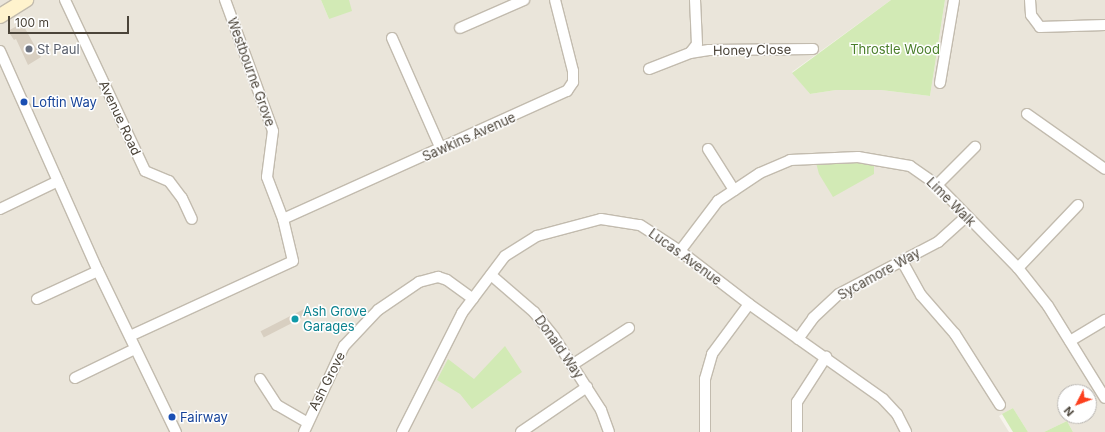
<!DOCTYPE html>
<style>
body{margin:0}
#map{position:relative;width:1105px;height:432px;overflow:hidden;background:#f6f3ec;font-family:Inter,sans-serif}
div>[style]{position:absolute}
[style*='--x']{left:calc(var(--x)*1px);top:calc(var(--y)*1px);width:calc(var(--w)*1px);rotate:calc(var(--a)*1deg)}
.residential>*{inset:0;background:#eae5da}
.green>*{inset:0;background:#d2eab5}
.building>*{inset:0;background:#d8cfc1;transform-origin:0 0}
.roads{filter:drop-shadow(1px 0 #c2bbae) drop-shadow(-1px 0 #c2bbae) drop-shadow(0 1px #c2bbae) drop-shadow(0 -1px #c2bbae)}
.minor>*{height:10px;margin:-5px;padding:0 5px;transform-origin:5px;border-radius:5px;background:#fff}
.secondary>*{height:14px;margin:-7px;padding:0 7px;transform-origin:7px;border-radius:7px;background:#fff3cd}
.dots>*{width:11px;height:11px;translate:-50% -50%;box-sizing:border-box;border:2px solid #fff;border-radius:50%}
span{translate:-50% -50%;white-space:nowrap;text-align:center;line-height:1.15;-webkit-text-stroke:3px #fff;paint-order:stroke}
.worship-label{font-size:13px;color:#5b616d}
.left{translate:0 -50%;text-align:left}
.park-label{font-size:13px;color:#4a7f2a}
.street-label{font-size:13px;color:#4b4439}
.transit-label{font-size:13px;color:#164399}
.culture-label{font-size:13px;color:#0d838f}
.north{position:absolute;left:1057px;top:384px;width:40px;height:40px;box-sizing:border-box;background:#fff;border:1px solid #b7b4b0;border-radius:50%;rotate:228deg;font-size:11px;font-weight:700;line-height:16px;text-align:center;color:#4b4439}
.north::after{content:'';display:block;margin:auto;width:14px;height:18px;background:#fc3f1d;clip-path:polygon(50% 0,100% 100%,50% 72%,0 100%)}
.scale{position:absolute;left:8px;top:16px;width:121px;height:18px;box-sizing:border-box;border:2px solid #4b4439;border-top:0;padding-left:5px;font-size:12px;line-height:14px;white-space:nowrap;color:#4b4439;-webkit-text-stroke:3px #fff;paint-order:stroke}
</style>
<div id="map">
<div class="residential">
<i style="clip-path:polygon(evenodd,0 0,321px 0,329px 19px,349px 0,891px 0,792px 72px,810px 94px,836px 90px,881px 90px,930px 96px,945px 0,1105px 0,1105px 432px,1073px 432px,1067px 421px,1044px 432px,1028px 432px,1013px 408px,999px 416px,1009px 432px,0 432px,0 0,1065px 392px,1089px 392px,1089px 416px,1065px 416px,1065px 392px)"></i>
</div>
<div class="green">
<i style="clip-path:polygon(321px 0,349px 0,352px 11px,329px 19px)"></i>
<i style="clip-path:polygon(891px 0,945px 0,930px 96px,881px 90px,836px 90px,810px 94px,792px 73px)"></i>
<i style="clip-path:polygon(815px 159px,874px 161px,874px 174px,833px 197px,819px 174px)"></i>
<i style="clip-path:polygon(505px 346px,522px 372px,472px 409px,460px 394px,437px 380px,448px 359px,474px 379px)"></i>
<i style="clip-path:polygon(1013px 408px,1028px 432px,1013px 432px,1002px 414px)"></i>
<i style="clip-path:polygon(1067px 421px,1073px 432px,1044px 432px)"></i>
</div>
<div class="building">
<i style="clip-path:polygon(22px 23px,41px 57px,28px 65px,16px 39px,14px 40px,8px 31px)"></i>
<i style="left:306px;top:308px;width:7px;height:51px;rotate:63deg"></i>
</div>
<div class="roads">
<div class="minor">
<i style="--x:65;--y:0;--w:189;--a:64.9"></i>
<i style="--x:145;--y:171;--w:26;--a:23"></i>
<i style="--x:169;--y:181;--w:21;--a:53"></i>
<i style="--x:182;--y:198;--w:23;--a:65"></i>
<i style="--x:1030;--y:0;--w:15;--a:86"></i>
<i style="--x:1031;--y:15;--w:15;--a:53"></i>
<i style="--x:1040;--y:27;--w:65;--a:-1.8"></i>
<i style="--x:460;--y:28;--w:70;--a:-23.6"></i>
<i style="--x:392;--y:38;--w:121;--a:66.2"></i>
<i style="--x:0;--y:51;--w:241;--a:66"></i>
<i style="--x:98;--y:271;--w:179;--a:64.2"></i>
<i style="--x:690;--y:53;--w:19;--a:-9"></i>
<i style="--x:709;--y:50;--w:104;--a:-0.6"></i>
<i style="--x:649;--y:69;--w:44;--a:-21.3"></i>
<i style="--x:690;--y:53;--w:11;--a:-52"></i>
<i style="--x:697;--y:44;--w:44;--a:-92.6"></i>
<i style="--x:940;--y:83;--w:84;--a:-80.4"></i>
<i style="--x:1027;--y:114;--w:95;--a:35.2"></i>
<i style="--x:708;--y:149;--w:49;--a:57.6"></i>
<i style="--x:937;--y:185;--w:54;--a:-45"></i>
<i style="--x:0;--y:209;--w:64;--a:-25.8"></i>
<i style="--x:283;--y:219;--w:312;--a:-24.3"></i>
<i style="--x:567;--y:91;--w:11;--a:-56"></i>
<i style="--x:573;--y:82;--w:11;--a:-90"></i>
<i style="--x:573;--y:71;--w:73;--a:-104.2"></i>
<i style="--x:680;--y:251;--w:63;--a:-52.8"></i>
<i style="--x:718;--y:201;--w:50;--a:-33.7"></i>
<i style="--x:760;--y:173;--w:33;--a:-23"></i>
<i style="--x:790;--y:160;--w:68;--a:-2.5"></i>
<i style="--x:858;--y:157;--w:53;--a:9.8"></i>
<i style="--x:910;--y:166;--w:33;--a:35"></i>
<i style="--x:937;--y:185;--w:116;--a:45.7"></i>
<i style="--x:1018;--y:268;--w:48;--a:51.7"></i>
<i style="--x:1048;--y:306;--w:108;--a:58.2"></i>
<i style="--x:902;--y:261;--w:39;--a:61"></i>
<i style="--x:921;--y:295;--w:52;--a:48.9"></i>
<i style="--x:955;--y:334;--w:84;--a:57.6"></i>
<i style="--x:1018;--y:268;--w:87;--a:-46.4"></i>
<i style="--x:491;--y:275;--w:57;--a:40.7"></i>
<i style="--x:534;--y:312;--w:32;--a:51"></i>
<i style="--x:554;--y:337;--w:87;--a:57.2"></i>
<i style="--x:601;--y:410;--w:23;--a:70"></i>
<i style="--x:37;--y:299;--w:67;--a:-24.7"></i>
<i style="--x:130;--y:336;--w:179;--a:-24.7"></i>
<i style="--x:293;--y:261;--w:43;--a:-103.4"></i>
<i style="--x:283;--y:219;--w:45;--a:-110.9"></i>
<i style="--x:267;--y:177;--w:46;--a:-82.6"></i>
<i style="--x:273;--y:131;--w:140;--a:-110.1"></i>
<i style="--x:798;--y:339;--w:26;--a:-54"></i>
<i style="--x:813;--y:318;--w:35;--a:-43"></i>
<i style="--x:839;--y:294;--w:112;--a:-27.7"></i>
<i style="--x:938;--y:242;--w:38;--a:-42"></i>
<i style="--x:1070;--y:341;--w:41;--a:-31"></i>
<i style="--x:572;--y:365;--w:68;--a:-33"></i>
<i style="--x:75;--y:378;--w:67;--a:-25.8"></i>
<i style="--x:260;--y:379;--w:31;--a:57"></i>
<i style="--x:277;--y:405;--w:34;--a:30"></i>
<i style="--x:304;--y:432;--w:95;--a:-65.1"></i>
<i style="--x:344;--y:346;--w:50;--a:-46.6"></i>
<i style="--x:378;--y:310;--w:50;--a:-34.3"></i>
<i style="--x:419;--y:282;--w:20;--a:-15"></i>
<i style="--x:438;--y:277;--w:9;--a:18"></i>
<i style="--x:447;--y:280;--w:32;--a:36"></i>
<i style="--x:402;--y:432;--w:133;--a:-63.2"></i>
<i style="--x:462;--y:313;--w:71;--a:-53"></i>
<i style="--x:505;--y:256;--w:38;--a:-32"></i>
<i style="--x:537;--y:236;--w:66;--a:-14.9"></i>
<i style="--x:601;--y:219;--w:39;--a:9"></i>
<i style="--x:640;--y:225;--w:48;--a:33"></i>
<i style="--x:680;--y:251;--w:87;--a:37.5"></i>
<i style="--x:749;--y:304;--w:164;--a:35.3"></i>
<i style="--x:883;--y:399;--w:21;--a:47"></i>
<i style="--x:897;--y:414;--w:20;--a:63"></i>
<i style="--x:521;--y:432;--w:80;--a:-34.3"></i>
<i style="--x:705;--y:432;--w:53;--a:-90"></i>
<i style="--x:705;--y:379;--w:26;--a:-74"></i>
<i style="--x:712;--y:354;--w:62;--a:-53.5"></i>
<i style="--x:797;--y:432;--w:30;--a:-90"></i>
<i style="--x:797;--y:402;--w:54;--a:-57.2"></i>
</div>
<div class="secondary">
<i style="--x:0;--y:16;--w:31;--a:-32"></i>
</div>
</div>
<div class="dots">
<i style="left:29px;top:49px;background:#6b7280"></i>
<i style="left:24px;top:102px;background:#1a4fb4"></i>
<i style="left:295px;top:319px;background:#0f9aa8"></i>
<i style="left:172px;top:417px;background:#1a4fb4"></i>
</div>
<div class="worship-label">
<span class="left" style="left:37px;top:49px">St Paul</span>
</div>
<div class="park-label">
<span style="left:895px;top:49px">Throstle Wood</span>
</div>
<div class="street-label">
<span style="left:752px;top:50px;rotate:-1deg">Honey Close</span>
<span style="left:251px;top:72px;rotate:70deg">Westbourne Grove</span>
<span style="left:120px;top:118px;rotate:65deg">Avenue Road</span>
<span style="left:469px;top:137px;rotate:-24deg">Sawkins Avenue</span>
<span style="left:951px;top:202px;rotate:45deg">Lime Walk</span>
<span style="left:685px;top:257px;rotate:36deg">Lucas Avenue</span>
<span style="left:879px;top:274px;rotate:-29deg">Sycamore Way</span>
<span style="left:559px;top:347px;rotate:55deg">Donald Way</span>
<span style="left:327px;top:381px;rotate:-63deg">Ash Grove</span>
</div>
<div class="transit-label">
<span class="left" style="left:32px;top:102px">Loftin Way</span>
<span class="left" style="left:180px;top:417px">Fairway</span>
</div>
<div class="culture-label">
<span class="left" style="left:303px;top:319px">Ash Grove<br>Garages</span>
</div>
<div class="north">N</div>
<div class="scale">100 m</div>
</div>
